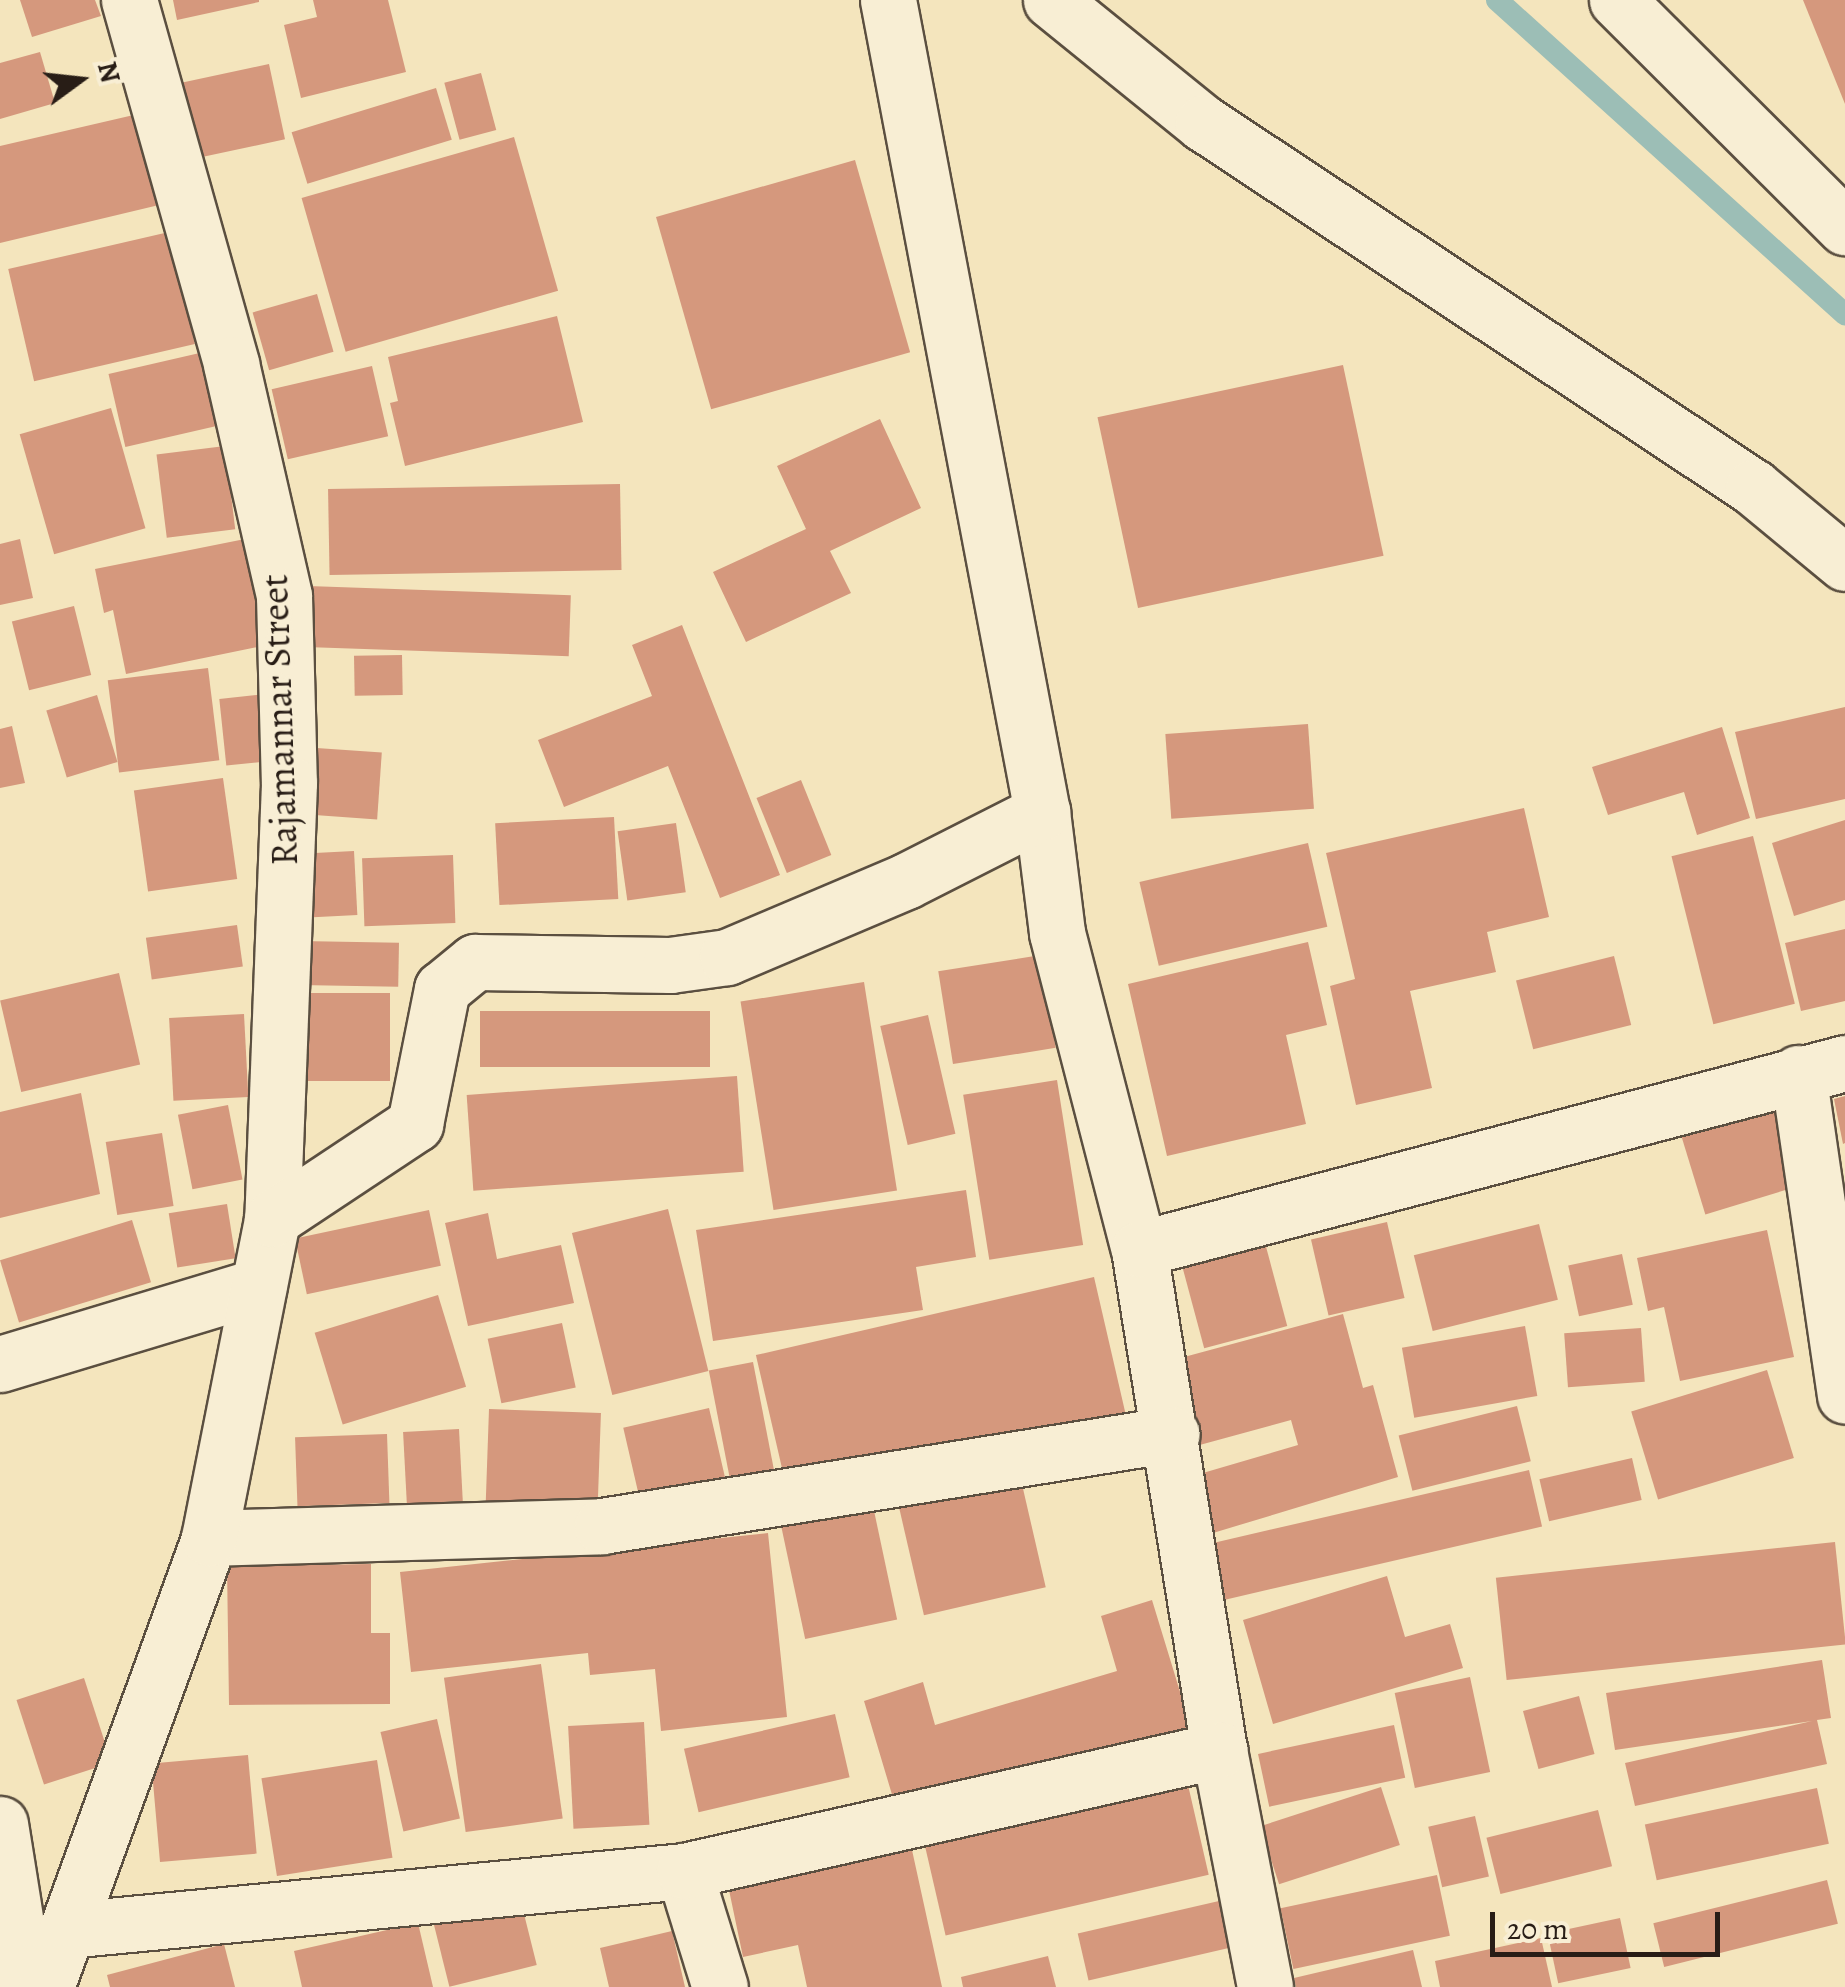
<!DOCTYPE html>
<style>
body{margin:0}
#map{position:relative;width:1845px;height:1987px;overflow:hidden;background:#f4e5bd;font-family:Alegreya,serif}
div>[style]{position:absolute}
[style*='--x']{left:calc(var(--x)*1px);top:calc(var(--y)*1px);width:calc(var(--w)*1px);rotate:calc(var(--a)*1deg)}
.stream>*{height:22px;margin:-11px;padding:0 11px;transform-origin:11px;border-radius:11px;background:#9cbeb6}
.building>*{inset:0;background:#d5987d;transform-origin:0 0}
.roads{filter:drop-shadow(2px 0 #5b4f40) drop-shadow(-2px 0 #5b4f40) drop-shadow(0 2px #5b4f40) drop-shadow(0 -2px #5b4f40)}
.minor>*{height:55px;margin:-27.5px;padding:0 27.5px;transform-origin:27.5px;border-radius:27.5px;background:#f8eed4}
span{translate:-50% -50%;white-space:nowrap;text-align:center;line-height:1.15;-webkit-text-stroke:8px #f8eed4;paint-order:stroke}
.street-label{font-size:38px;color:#281d16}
.north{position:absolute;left:30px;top:30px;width:100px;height:100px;-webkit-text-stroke:8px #f8eed4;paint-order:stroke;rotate:75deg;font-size:28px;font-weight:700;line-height:40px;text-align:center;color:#281d16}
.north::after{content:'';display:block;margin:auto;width:35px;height:45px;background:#281d16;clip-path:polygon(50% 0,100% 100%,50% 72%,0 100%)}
.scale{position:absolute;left:1490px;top:1912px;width:230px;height:45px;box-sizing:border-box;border:5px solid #281d16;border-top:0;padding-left:12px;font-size:30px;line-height:35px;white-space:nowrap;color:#281d16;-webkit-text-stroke:8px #f8eed4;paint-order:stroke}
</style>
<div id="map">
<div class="stream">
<i style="--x:1497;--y:0;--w:469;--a:42.1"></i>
</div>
<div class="building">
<i style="clip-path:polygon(20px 0,95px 0,101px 16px,32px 37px)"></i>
<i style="clip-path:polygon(173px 0,259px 0,259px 2px,177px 20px)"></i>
<i style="clip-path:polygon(313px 0,388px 0,406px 72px,301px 98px,284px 25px,317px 17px)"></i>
<i style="clip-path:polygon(1803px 0,1845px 0,1845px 104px)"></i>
<i style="clip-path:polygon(40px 52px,55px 103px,0 119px,0 63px)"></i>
<i style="left:269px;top:64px;width:77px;height:92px;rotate:78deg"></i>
<i style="left:481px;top:73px;width:59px;height:38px;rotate:75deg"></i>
<i style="left:436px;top:88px;width:54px;height:151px;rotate:73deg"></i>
<i style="clip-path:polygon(138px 114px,159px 205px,0 243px,0 146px)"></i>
<i style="left:514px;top:137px;width:160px;height:221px;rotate:74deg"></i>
<i style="left:855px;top:160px;width:200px;height:207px;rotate:74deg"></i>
<i style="left:169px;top:232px;width:115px;height:165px;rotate:77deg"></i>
<i style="left:317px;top:294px;width:60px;height:67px;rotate:74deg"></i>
<i style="clip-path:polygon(557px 316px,583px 422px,405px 466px,390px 403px,398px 401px,388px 357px)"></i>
<i style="left:204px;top:352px;width:75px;height:98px;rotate:77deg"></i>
<i style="left:1343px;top:365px;width:195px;height:251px;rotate:78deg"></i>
<i style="left:372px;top:366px;width:72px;height:103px;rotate:77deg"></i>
<i style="left:111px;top:408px;width:125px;height:95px;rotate:74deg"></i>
<i style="clip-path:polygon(880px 419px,921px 508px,830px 551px,851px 593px,746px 642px,713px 572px,806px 529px,777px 466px)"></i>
<i style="left:225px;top:446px;width:84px;height:69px;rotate:83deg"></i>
<i style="left:620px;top:484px;width:86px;height:292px;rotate:89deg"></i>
<i style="clip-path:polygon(20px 539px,33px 598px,0 605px,0 544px)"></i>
<i style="clip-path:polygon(245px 539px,267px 645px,126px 674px,113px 610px,104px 613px,95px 569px)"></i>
<i style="left:308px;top:586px;width:263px;height:61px;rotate:2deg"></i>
<i style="left:74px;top:606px;width:71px;height:64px;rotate:76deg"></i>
<i style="clip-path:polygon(682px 625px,780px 875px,720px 898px,668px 766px,564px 807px,538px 740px,652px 696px,632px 645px)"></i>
<i style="left:402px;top:655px;width:40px;height:48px;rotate:89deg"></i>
<i style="left:208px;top:668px;width:93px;height:101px;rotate:83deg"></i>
<i style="left:276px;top:693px;width:67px;height:57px;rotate:84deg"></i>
<i style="left:97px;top:695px;width:70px;height:53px;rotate:73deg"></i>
<i style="clip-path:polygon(1845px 707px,1845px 799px,1756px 819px,1735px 732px)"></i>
<i style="left:1308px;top:724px;width:85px;height:143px;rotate:86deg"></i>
<i style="clip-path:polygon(12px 726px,25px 783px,0 788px,0 729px)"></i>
<i style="clip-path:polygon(1722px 727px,1750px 818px,1697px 835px,1684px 792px,1608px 815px,1592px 767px)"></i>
<i style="left:302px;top:747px;width:80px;height:67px;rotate:4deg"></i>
<i style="left:223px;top:778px;width:102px;height:90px;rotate:82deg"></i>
<i style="left:801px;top:780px;width:81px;height:48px;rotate:68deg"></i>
<i style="clip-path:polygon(1524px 808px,1549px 917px,1487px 932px,1496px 972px,1410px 991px,1432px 1088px,1356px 1105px,1330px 986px,1355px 979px,1326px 853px)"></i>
<i style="left:614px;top:817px;width:82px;height:119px;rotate:87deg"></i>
<i style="clip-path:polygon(1845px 820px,1845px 900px,1794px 916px,1772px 843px)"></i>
<i style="left:676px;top:823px;width:70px;height:59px;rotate:82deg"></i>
<i style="left:1753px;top:836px;width:173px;height:84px;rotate:76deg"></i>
<i style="left:1308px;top:843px;width:86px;height:173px;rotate:77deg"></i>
<i style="left:354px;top:851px;width:64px;height:54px;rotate:87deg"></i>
<i style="left:453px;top:855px;width:68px;height:91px;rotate:88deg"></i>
<i style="left:237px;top:925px;width:42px;height:92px;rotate:82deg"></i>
<i style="clip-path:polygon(1845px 929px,1845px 1001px,1801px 1011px,1785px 943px)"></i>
<i style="left:300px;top:941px;width:99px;height:44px;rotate:1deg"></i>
<i style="clip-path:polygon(1308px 942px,1327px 1025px,1286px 1035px,1306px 1124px,1167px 1156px,1128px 984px)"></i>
<i style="left:1041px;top:955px;width:94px;height:104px;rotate:81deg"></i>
<i style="left:1614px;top:956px;width:71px;height:101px;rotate:76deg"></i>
<i style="left:119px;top:973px;width:94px;height:122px;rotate:77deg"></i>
<i style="left:864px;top:982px;width:211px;height:125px;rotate:81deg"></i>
<i style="left:304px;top:993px;width:86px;height:88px"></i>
<i style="left:480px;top:1011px;width:230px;height:56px"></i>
<i style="left:244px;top:1014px;width:83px;height:75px;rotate:87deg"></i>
<i style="left:928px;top:1015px;width:122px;height:49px;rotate:77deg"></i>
<i style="left:737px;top:1076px;width:96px;height:271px;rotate:86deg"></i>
<i style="left:1057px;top:1080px;width:167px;height:95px;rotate:81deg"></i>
<i style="clip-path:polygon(81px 1093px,100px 1194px,0 1218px,0 1112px)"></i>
<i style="left:1771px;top:1094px;width:96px;height:98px;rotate:73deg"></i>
<i style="clip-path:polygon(1845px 1096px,1845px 1143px,1843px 1144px,1834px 1099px)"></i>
<i style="left:228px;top:1105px;width:76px;height:51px;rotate:79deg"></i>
<i style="left:162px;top:1133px;width:74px;height:57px;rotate:81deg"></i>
<i style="clip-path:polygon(966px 1190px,976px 1257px,916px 1267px,923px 1310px,713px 1341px,696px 1230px)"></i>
<i style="left:227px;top:1204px;width:55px;height:59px;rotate:81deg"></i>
<i style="left:668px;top:1209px;width:167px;height:99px;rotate:76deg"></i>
<i style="left:429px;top:1210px;width:57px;height:137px;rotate:78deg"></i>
<i style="clip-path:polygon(488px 1213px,497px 1259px,561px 1245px,574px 1303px,468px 1326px,445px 1223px)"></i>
<i style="left:132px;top:1220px;width:65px;height:138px;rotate:73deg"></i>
<i style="left:1387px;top:1222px;width:78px;height:78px;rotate:77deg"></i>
<i style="left:1539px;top:1224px;width:78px;height:129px;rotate:76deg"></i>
<i style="clip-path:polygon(1767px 1230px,1794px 1357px,1680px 1381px,1664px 1307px,1648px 1311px,1637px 1258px)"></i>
<i style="left:1265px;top:1243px;width:86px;height:86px;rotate:75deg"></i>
<i style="left:1622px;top:1254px;width:52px;height:55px;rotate:78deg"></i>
<i style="left:1094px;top:1277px;width:140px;height:347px;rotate:77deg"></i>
<i style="left:438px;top:1295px;width:96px;height:129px;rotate:73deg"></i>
<i style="clip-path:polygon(1343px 1314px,1363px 1388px,1373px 1385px,1398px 1477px,1213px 1533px,1196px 1475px,1298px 1445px,1291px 1420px,1196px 1446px,1173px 1360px)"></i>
<i style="left:562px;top:1323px;width:66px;height:76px;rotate:78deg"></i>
<i style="left:1525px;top:1326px;width:71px;height:125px;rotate:80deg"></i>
<i style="left:1641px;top:1328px;width:54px;height:77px;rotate:86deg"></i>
<i style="left:753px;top:1362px;width:122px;height:45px;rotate:79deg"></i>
<i style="left:1767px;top:1370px;width:92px;height:142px;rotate:73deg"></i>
<i style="left:1517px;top:1406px;width:57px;height:122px;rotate:76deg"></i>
<i style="left:709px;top:1408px;width:79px;height:88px;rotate:77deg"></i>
<i style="left:489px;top:1409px;width:112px;height:96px;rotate:2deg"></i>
<i style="left:459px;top:1429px;width:72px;height:56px;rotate:87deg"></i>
<i style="left:387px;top:1434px;width:69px;height:92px;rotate:88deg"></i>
<i style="left:1632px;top:1458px;width:43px;height:95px;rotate:77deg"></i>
<i style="left:1529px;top:1470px;width:58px;height:333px;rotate:77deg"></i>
<i style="left:1021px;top:1480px;width:110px;height:125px;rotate:77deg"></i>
<i style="left:873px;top:1506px;width:116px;height:94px;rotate:78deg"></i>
<i style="clip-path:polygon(768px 1533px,787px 1717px,661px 1731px,655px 1669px,590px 1675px,588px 1653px,411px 1672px,400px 1572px)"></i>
<i style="left:1835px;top:1542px;width:103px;height:341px;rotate:84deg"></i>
<i style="clip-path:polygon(371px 1564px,371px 1633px,390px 1633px,390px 1704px,229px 1705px,227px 1566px)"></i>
<i style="clip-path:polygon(1387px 1576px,1405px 1637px,1450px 1624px,1463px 1668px,1273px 1724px,1243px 1620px)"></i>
<i style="clip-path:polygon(1152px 1600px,1192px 1731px,899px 1818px,864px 1701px,923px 1682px,935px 1725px,1117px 1671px,1101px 1616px)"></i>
<i style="clip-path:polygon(1822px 1660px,1831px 1718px,1817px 1720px,1827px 1764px,1635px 1806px,1625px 1763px,1812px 1721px,1615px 1750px,1606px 1693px)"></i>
<i style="left:541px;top:1664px;width:156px;height:98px;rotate:82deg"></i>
<i style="left:1470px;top:1677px;width:97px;height:77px;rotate:78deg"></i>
<i style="left:84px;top:1678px;width:89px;height:71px;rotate:72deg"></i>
<i style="left:1579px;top:1696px;width:60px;height:58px;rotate:75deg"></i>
<i style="left:835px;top:1714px;width:65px;height:155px;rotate:77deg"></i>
<i style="left:437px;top:1719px;width:102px;height:58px;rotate:77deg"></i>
<i style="left:644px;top:1722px;width:103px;height:76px;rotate:87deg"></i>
<i style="left:1394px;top:1725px;width:54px;height:139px;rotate:78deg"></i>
<i style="left:248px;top:1755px;width:99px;height:97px;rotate:85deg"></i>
<i style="left:377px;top:1760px;width:99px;height:117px;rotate:81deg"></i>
<i style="left:1188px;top:1785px;width:92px;height:270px;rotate:77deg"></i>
<i style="left:1381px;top:1787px;width:61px;height:127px;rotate:72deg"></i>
<i style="left:1817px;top:1788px;width:57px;height:176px;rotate:78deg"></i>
<i style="left:1598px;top:1810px;width:58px;height:115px;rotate:76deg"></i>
<i style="left:1475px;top:1816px;width:62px;height:48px;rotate:77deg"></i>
<i style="clip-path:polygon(912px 1850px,942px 1987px,807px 1987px,798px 1945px,743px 1957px,729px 1890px)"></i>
<i style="left:1437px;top:1875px;width:62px;height:160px;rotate:78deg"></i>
<i style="left:1827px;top:1880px;width:45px;height:179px;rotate:76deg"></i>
<i style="left:1219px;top:1901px;width:48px;height:145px;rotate:77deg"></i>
<i style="left:521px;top:1902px;width:65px;height:90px;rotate:76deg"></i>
<i style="left:1620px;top:1918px;width:51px;height:74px;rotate:78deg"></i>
<i style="clip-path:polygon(418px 1923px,433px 1987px,302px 1987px,294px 1951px)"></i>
<i style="clip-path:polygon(672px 1931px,685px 1987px,609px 1987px,600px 1948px)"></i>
<i style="clip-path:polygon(1541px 1938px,1552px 1987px,1440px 1987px,1435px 1961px)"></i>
<i style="clip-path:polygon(224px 1944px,235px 1987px,110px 1987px,107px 1975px)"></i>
<i style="clip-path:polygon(1413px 1950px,1422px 1987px,1296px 1987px,1294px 1978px)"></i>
<i style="clip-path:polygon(1048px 1956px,1056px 1987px,963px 1987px,961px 1977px)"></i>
</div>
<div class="roads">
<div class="minor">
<i style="--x:129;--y:0;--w:378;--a:74.3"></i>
<i style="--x:231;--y:364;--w:238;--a:77.1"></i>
<i style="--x:284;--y:596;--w:187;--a:88.5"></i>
<i style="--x:289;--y:783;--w:436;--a:92.2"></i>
<i style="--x:1051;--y:0;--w:196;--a:39"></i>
<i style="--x:1203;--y:123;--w:660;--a:33.5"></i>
<i style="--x:1753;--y:487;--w:119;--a:39.6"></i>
<i style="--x:1617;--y:0;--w:322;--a:44.9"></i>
<i style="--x:1042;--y:812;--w:122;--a:82.9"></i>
<i style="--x:1057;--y:933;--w:326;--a:75.5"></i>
<i style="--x:1139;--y:1249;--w:507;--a:80.93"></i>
<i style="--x:1219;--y:1750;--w:241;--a:79"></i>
<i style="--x:1798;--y:1073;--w:326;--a:81.7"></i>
<i style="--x:1139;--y:1249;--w:730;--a:-14.76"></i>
<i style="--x:0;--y:1364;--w:270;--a:-16.8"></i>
<i style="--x:209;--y:1538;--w:393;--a:-1.7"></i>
<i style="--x:602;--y:1526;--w:577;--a:-9.17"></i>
<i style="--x:0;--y:1824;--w:165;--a:80.9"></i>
<i style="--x:684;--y:1871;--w:121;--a:72.8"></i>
<i style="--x:67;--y:1930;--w:620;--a:-5.46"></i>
<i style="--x:684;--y:1871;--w:549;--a:-12.74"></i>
<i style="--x:46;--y:1987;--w:478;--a:-70"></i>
<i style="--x:209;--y:1538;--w:325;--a:-78.8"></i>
<i style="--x:272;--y:1219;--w:172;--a:-33.6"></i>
<i style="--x:415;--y:1124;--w:138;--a:-78.7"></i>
<i style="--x:442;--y:989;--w:43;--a:-39.3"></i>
<i style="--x:475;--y:962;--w:195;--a:0.9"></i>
<i style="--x:670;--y:965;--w:58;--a:-8"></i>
<i style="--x:727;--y:957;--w:194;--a:-23"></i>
<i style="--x:906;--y:881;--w:153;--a:-26.9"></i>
<i style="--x:1042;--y:812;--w:826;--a:-100.74"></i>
</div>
</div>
<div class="street-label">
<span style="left:280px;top:720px;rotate:-92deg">Rajamannar Street</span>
</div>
<div class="north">N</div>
<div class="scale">20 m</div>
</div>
